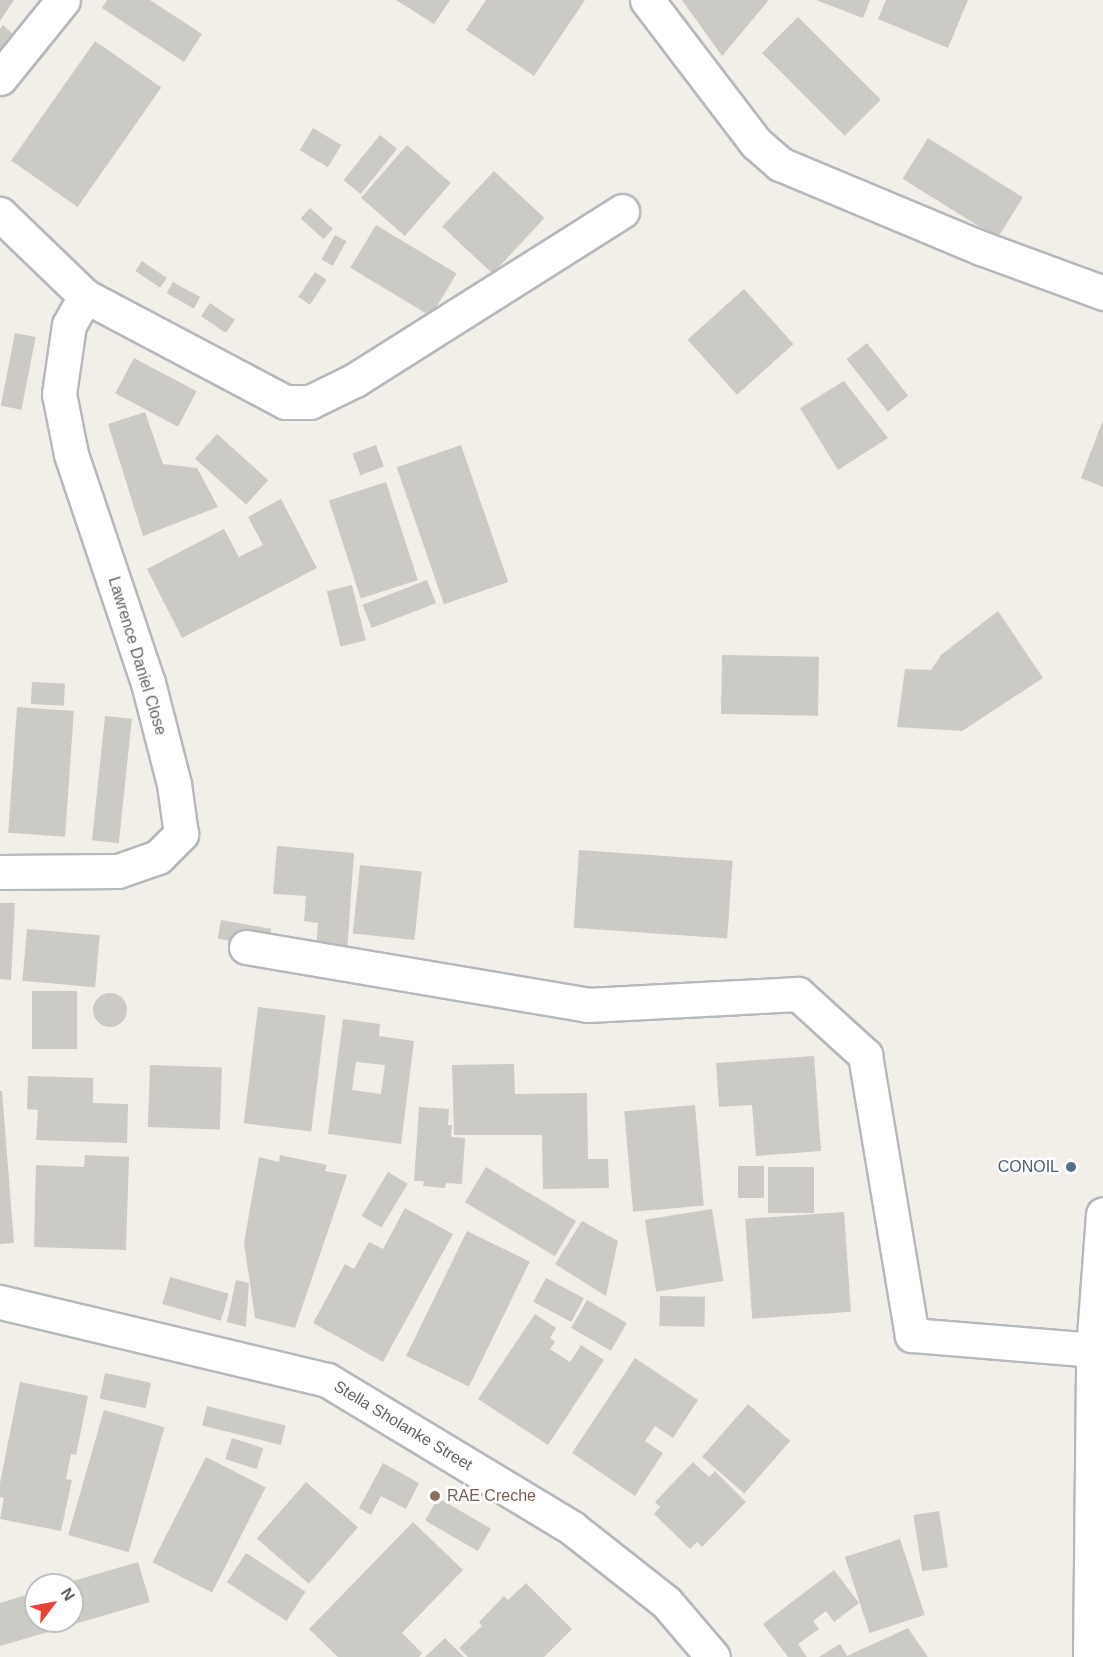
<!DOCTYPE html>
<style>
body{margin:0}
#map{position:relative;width:1103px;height:1657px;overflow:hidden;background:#f1efe8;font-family:Arial,sans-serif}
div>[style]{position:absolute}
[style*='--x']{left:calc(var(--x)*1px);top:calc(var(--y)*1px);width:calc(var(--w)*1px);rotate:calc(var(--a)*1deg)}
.building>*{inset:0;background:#cccac5;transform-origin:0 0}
.round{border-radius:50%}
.roads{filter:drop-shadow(2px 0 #b5b8bc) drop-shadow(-2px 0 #b5b8bc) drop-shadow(0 2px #b5b8bc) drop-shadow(0 -2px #b5b8bc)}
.minor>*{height:33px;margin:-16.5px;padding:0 16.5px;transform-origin:16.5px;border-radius:16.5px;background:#fff}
.secondary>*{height:33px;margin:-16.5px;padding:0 16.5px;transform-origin:16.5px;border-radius:16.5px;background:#fff}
.dots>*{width:16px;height:16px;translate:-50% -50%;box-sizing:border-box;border:3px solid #fff;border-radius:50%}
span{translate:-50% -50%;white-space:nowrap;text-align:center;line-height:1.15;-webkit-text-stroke:5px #fff;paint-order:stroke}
.street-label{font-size:16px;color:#5f6368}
.service-label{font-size:16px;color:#4e5e75}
.right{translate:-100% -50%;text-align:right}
.education-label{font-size:16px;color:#785e54}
.left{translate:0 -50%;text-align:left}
.north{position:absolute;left:24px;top:1573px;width:60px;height:60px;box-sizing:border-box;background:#fff;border:2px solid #bfc1c3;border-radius:50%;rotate:58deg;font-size:16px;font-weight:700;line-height:24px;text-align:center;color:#5f6368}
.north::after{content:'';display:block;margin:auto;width:21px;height:27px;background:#ea4335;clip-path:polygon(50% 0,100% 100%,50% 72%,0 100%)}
</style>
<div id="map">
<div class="building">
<i style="clip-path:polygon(0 0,14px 0,0 21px)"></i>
<i style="clip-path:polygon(107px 0,150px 0,202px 34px,184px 62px,102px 8px)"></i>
<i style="clip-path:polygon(396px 0,450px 0,434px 24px)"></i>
<i style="clip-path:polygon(486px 0,585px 0,534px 76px,466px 30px)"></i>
<i style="clip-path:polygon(682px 0,767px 0,768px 1px,722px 56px)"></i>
<i style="clip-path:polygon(816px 0,870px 0,863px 18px)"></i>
<i style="clip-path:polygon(886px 0,968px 0,948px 48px,878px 19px)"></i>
<i style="left:798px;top:17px;width:117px;height:51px;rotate:45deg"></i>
<i style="clip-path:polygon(3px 25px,15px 36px,0 54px,0 29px)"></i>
<i style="left:95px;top:41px;width:81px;height:146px;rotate:35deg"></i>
<i style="left:313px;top:128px;width:33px;height:26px;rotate:31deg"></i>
<i style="left:380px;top:135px;width:22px;height:58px;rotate:39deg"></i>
<i style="left:928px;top:138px;width:112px;height:48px;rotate:32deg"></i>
<i style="left:407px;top:145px;width:58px;height:70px;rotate:41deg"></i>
<i style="left:494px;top:171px;width:69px;height:76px;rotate:43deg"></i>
<i style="left:310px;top:208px;width:31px;height:14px;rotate:42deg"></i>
<i style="left:376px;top:225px;width:94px;height:50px;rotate:31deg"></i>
<i style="left:335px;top:235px;width:13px;height:28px;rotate:29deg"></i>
<i style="left:142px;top:261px;width:30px;height:12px;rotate:34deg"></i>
<i style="left:315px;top:272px;width:14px;height:30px;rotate:34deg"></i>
<i style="left:173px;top:282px;width:31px;height:13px;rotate:29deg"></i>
<i style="left:744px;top:289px;width:74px;height:76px;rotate:48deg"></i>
<i style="left:210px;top:303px;width:30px;height:16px;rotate:34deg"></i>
<i style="left:15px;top:333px;width:21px;height:74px;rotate:11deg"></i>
<i style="left:867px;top:343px;width:67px;height:26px;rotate:52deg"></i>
<i style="left:134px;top:358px;width:71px;height:40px;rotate:28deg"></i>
<i style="clip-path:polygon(844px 381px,888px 438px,838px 470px,800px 408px)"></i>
<i style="clip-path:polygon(145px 412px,163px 464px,197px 468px,218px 507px,143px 536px,108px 424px)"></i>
<i style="clip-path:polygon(1103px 420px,1103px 487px,1081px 478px)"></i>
<i style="left:217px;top:434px;width:69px;height:33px;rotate:42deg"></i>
<i style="left:376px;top:445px;width:23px;height:25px;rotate:70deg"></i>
<i style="left:461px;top:445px;width:145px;height:68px;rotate:71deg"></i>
<i style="left:386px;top:482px;width:103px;height:60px;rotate:72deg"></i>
<i style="clip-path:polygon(281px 499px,317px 568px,182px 638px,147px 569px,224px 529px,239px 557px,263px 545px,248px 517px)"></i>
<i style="left:427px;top:580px;width:25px;height:69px;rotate:69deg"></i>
<i style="left:352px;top:585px;width:57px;height:26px;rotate:76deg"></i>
<i style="clip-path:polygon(998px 611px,1043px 678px,962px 731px,897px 727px,905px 669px,931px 670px,941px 655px)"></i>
<i style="left:722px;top:655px;width:97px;height:59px;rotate:1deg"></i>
<i style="left:32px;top:682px;width:33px;height:22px;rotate:3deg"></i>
<i style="left:17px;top:707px;width:57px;height:126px;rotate:4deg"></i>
<i style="left:105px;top:716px;width:27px;height:125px;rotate:6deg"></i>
<i style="clip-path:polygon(277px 846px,354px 853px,347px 952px,316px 949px,318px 923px,304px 921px,306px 896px,273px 894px)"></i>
<i style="left:579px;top:850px;width:154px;height:78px;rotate:4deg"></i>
<i style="left:360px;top:865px;width:62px;height:69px;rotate:6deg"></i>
<i style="clip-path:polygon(0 903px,15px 903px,11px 980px,0 979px)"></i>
<i style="left:221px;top:920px;width:51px;height:19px;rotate:10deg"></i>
<i style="left:27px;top:929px;width:73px;height:52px;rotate:5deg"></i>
<i style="left:32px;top:991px;width:45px;height:58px"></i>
<i class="round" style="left:93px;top:993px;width:34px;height:34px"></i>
<i style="left:258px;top:1007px;width:68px;height:117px;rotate:7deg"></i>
<i style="clip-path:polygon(evenodd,343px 1019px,380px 1024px,379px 1036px,414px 1041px,401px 1144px,328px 1134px,343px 1019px,356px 1062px,385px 1065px,381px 1094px,352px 1090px,356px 1062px)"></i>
<i style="clip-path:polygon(814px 1056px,821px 1151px,756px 1156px,752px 1105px,719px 1107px,716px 1063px)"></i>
<i style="clip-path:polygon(514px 1064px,515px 1094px,587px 1093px,588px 1159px,608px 1159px,609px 1188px,543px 1189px,542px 1135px,454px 1135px,452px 1065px)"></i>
<i style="left:150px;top:1065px;width:72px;height:62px;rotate:2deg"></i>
<i style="clip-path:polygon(28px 1076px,93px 1078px,93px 1103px,128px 1104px,127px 1143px,36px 1140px,38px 1110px,27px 1109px)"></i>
<i style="clip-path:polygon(0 1091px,2px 1091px,14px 1243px,0 1244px)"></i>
<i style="left:695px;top:1105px;width:101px;height:71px;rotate:85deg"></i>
<i style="clip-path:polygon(419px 1107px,449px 1109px,448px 1125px,452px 1125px,451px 1137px,465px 1138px,462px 1184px,446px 1183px,445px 1188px,423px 1186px,424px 1181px,414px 1181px)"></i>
<i style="clip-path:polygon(85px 1155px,129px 1157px,126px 1250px,34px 1247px,36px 1165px,84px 1167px)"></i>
<i style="clip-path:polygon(280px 1155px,327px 1165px,325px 1171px,347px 1175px,295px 1328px,255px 1318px,244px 1243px,259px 1157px,279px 1162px)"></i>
<i style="left:738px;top:1166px;width:26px;height:32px"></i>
<i style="left:486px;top:1167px;width:105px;height:41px;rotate:31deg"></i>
<i style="left:768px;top:1167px;width:46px;height:46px"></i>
<i style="left:388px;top:1172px;width:23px;height:51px;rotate:31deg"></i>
<i style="clip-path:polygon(405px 1208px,453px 1234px,383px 1362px,313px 1323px,345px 1264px,354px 1269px,369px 1242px,383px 1249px)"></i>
<i style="left:712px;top:1209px;width:73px;height:68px;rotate:81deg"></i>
<i style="left:844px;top:1212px;width:100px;height:99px;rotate:86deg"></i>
<i style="clip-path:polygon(582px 1221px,618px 1241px,606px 1296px,555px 1264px)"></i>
<i style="left:467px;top:1231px;width:70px;height:139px;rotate:26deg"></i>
<i style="left:170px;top:1277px;width:61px;height:28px;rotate:16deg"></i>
<i style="left:546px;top:1278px;width:43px;height:27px;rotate:28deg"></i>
<i style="clip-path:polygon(236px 1280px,249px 1283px,246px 1327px,227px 1322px)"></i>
<i style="left:660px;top:1296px;width:45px;height:30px;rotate:1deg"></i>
<i style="left:587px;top:1300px;width:46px;height:32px;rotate:30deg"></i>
<i style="clip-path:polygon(535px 1314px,556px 1328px,550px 1338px,555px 1342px,550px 1349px,570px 1362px,581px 1345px,604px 1360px,548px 1445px,478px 1399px)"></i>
<i style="clip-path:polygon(635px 1358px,698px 1400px,673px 1438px,655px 1426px,645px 1441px,663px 1453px,635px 1496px,572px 1453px)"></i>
<i style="left:105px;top:1373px;width:47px;height:26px;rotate:12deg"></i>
<i style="clip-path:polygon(20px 1382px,88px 1396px,76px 1455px,71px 1454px,66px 1479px,72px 1480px,61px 1531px,0 1519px,4px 1498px,0 1497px,0 1483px)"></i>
<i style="left:748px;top:1404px;width:56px;height:70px;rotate:41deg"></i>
<i style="left:207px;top:1406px;width:81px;height:20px;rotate:14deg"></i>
<i style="left:104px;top:1410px;width:63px;height:130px;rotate:16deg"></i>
<i style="left:232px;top:1438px;width:33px;height:22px;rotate:18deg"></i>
<i style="left:206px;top:1457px;width:67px;height:118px;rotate:27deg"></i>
<i style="clip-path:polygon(693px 1462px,709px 1477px,715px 1471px,746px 1502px,702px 1547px,697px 1542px,690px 1549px,654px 1514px,660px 1507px,655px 1502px)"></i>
<i style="clip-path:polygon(383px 1463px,419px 1483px,406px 1509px,381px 1496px,371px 1515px,359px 1508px)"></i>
<i style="left:306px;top:1482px;width:69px;height:75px;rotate:41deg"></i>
<i style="left:438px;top:1498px;width:61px;height:26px;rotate:30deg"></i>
<i style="left:939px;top:1511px;width:57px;height:26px;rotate:81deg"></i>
<i style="clip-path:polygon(413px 1522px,463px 1570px,402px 1633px,422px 1653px,419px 1657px,338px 1657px,309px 1629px)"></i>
<i style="left:900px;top:1539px;width:80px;height:58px;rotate:72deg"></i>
<i style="left:246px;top:1553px;width:71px;height:35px;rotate:33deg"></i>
<i style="clip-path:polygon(138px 1562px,150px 1602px,0 1646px,0 1603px,36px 1592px,36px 1621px,72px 1621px,72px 1585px,63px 1584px)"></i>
<i style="clip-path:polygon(834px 1570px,859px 1603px,834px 1622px,826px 1611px,813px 1621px,819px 1629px,798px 1644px,807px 1657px,788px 1657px,763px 1624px)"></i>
<i style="clip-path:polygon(526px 1583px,572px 1629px,544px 1657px,468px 1657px,459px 1648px,482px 1626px,479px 1622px,504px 1596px,508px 1600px)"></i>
<i style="clip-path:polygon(908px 1628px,928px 1657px,819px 1657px,840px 1644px,847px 1656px)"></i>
<i style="clip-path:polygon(445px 1638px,464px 1657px,425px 1657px)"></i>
</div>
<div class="roads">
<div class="minor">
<i style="--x:647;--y:0;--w:180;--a:52.7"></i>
<i style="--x:756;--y:143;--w:32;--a:41"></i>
<i style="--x:780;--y:164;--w:218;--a:22.7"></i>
<i style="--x:981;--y:248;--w:130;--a:20.2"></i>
<i style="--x:0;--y:78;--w:100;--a:-51.1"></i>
<i style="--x:0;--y:214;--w:118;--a:44"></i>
<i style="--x:85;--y:296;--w:226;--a:27.9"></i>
<i style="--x:285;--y:402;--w:25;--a:0"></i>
<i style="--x:310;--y:402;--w:50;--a:-26.1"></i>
<i style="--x:355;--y:380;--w:316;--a:-32.3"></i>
<i style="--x:0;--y:872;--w:118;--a:-0.5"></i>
<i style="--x:118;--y:871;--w:42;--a:-19.3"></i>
<i style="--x:158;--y:857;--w:33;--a:-45"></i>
<i style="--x:181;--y:834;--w:50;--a:-98"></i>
<i style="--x:174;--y:784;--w:104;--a:-104.4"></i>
<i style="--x:148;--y:683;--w:242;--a:-108.6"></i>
<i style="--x:71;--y:454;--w:61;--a:-101.3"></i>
<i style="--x:59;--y:394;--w:70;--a:-81.8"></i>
<i style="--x:69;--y:325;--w:33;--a:-61"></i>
<i style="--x:246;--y:947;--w:347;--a:9.6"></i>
<i style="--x:588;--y:1005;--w:210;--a:-3"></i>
<i style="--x:798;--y:994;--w:91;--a:42.3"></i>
<i style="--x:865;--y:1055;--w:284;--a:80.5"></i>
<i style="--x:912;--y:1335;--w:182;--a:4.7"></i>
<i style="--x:0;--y:1302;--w:336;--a:13.4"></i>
<i style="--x:327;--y:1380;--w:286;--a:31.1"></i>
<i style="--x:572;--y:1528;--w:120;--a:38.2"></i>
<i style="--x:666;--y:1602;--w:72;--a:49.5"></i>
</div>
<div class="secondary">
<i style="--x:1090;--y:1657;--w:307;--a:-89.4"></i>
<i style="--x:1093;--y:1350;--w:136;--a:-85.8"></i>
</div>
</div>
<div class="dots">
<i style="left:1071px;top:1167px;background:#5c6f8a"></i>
<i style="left:435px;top:1496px;background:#8d6e63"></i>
</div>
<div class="street-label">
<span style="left:137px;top:656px;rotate:73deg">Lawrence Daniel Close</span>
<span style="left:403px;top:1426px;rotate:31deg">Stella Sholanke Street</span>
</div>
<div class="service-label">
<span class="right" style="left:1059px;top:1167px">CONOIL</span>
</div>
<div class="education-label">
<span class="left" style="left:447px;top:1496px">RAE Creche</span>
</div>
<div class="north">N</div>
</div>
